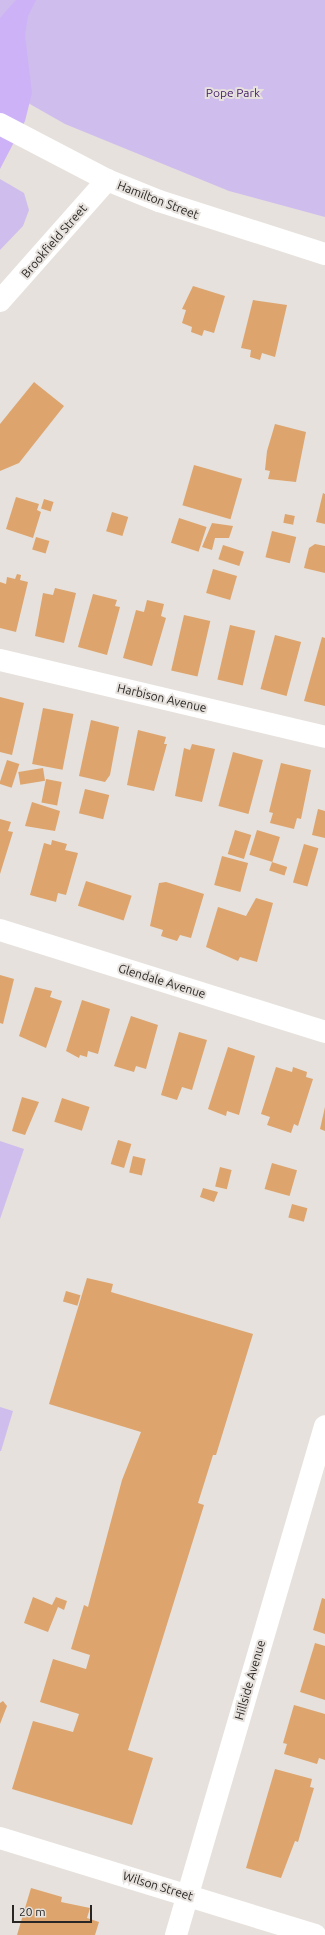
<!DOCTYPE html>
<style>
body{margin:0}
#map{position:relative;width:325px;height:1935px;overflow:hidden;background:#e6e1dc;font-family:Ubuntu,sans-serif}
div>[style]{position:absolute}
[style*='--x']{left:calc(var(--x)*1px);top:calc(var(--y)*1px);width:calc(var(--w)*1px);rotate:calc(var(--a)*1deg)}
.green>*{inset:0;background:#cfbded}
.water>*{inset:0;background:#cdb2f7}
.building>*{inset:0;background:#dda56d;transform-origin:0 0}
.street>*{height:22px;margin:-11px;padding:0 11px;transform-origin:11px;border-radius:11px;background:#fff}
.secondary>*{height:22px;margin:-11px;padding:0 11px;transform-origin:11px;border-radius:11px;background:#fff}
span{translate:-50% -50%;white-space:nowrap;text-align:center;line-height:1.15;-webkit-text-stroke:4px #e6e1dc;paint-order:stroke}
.park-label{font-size:12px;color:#431d6b}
.street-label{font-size:12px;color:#292725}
.scale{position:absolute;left:12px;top:1905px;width:80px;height:18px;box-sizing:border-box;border:2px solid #292725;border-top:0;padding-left:5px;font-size:12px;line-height:14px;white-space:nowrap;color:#292725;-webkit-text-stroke:3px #e6e1dc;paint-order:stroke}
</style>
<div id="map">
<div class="green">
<i style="clip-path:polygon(0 0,325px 0,325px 217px,229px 191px,65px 124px,0 87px)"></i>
<i style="clip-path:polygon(0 179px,24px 193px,29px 210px,23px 226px,0 250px)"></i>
<i style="clip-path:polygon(0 1141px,24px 1149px,0 1219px)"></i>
<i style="clip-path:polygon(0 1407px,13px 1411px,1px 1451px,0 1451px)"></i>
</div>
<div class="water">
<i style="clip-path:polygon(16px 0,36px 0,28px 16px,25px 35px,32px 93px,25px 121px,0 169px,0 18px)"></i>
</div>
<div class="building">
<i style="clip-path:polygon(193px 286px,225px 296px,214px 333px,204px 330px,202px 336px,191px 332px,192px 327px,182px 323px,186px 310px,182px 309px)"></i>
<i style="clip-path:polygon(253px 300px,287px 305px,275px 357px,262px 353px,260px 360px,250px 357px,251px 350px,241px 348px)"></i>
<i style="clip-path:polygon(34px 382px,64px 406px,19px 463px,0 471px,0 424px)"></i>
<i style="clip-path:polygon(275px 424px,306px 432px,296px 482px,268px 479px,270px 471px,265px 470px,267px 451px)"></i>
<i style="left:194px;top:465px;width:50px;height:42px;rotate:16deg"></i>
<i style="clip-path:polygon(323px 493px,325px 494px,325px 524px,316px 522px)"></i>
<i style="clip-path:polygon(16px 497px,39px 504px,37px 510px,41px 512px,33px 538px,6px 529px)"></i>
<i style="left:44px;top:499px;width:10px;height:10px;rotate:17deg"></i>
<i style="left:112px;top:512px;width:17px;height:20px;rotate:17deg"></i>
<i style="left:285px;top:514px;width:10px;height:9px;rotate:11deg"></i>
<i style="left:179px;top:518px;width:29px;height:26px;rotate:18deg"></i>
<i style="clip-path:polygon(212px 523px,233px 526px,229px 538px,215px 538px,212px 550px,202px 547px)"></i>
<i style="left:272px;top:531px;width:25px;height:27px;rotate:14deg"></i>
<i style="left:36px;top:537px;width:14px;height:13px;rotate:17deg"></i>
<i style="clip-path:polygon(315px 544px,325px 546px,325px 573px,304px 568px,309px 548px)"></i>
<i style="left:223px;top:545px;width:22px;height:15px;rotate:18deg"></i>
<i style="left:213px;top:569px;width:25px;height:25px;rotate:16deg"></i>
<i style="clip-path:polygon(17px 574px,21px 575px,20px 580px,28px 582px,16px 632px,0 628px,0 582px,6px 584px,7px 577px,15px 579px)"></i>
<i style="clip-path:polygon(55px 588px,76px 593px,64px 643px,35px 636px,43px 593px,53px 595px)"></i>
<i style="clip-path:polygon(93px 594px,117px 600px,115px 606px,120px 607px,107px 655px,78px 647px)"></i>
<i style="clip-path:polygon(147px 600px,164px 604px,161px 616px,166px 618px,152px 666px,123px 658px,136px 610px,144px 612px)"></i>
<i style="left:184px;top:615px;width:27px;height:57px;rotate:13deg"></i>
<i style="left:230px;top:625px;width:26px;height:56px;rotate:13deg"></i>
<i style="left:275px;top:635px;width:27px;height:56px;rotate:15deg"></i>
<i style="clip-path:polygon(322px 637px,325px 638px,325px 706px,304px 701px)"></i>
<i style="clip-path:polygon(0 697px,24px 703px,12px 755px,0 752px)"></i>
<i style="left:43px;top:708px;width:31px;height:57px;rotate:11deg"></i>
<i style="clip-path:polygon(91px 720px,119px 727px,110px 775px,105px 782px,79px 776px)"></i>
<i style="clip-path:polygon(138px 730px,166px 737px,164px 744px,167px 744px,154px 791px,127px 785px)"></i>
<i style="clip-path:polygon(192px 744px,215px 749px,202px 802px,175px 796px,184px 748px,190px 750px)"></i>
<i style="left:233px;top:752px;width:31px;height:56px;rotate:15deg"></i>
<i style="left:7px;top:760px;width:13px;height:25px;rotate:18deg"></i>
<i style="clip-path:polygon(281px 763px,311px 770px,301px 819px,297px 818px,294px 829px,270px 823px,273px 813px,269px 812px)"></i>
<i style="left:43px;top:768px;width:13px;height:25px;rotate:81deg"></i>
<i style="left:46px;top:779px;width:16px;height:24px;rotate:11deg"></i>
<i style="left:85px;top:789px;width:25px;height:25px;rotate:14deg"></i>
<i style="clip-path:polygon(32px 802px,60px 811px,55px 831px,25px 826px)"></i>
<i style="clip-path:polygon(318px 809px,325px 811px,325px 838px,312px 835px)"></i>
<i style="clip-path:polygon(0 819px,11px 822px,8px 831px,13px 832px,0 874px)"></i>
<i style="left:235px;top:830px;width:17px;height:25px;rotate:17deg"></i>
<i style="left:257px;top:830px;width:24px;height:26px;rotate:17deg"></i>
<i style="clip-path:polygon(52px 840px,67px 844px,65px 850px,78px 853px,66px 895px,58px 893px,56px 902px,30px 895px,44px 843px,51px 845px)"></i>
<i style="left:304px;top:844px;width:15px;height:40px;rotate:16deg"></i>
<i style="left:222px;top:856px;width:27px;height:30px;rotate:15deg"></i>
<i style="left:272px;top:862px;width:16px;height:9px;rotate:18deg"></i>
<i style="left:86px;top:881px;width:48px;height:26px;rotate:18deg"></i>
<i style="clip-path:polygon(166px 882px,204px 894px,191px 938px,180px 935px,177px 941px,161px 936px,163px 930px,150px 926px,159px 883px)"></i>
<i style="clip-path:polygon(256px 898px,273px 903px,257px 962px,240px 957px,238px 961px,206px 947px,218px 907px,246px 916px)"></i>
<i style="clip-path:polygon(0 975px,14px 979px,3px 1024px,0 1023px)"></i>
<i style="clip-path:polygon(35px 987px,52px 991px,50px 997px,62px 1001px,46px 1048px,19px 1036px)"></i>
<i style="clip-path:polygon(82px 1000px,110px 1009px,98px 1054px,88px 1051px,87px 1057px,80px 1055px,79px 1058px,66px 1051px)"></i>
<i style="clip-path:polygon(131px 1016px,158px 1025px,146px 1069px,136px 1066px,134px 1072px,114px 1066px)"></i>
<i style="clip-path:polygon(179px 1032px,207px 1040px,192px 1090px,182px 1087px,177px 1100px,161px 1095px)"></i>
<i style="clip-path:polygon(228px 1047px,255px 1056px,239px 1115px,227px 1111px,226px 1116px,208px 1109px)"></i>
<i style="clip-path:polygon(276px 1067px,292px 1072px,293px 1067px,307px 1072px,306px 1077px,313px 1079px,298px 1126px,294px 1124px,291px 1133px,267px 1125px,270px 1117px,261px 1114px)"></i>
<i style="clip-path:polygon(22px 1097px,39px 1102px,25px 1135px,12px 1131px)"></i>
<i style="left:62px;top:1098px;width:29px;height:25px;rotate:18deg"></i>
<i style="clip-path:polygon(325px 1107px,325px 1131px,320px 1129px)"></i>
<i style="left:118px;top:1140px;width:14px;height:25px;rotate:17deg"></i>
<i style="left:133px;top:1156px;width:13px;height:17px;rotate:13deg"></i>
<i style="left:272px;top:1163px;width:26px;height:27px;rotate:16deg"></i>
<i style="left:220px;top:1167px;width:12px;height:20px;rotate:14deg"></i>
<i style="clip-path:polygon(203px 1188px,218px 1192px,214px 1202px,200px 1197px)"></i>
<i style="left:292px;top:1204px;width:16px;height:14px;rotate:15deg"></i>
<i style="clip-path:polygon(87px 1278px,113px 1284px,111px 1292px,253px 1334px,216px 1455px,213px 1455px,198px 1503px,204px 1505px,128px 1750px,153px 1758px,132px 1825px,12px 1789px,33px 1721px,73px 1732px,79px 1714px,40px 1702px,53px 1659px,86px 1669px,90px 1655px,71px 1649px,84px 1605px,88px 1607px,122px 1480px,141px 1432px,49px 1404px)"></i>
<i style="left:66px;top:1291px;width:15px;height:11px;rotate:16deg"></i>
<i style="clip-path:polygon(33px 1597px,52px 1605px,56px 1597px,67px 1601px,64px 1610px,58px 1607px,48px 1632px,24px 1623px)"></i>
<i style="clip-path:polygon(322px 1598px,325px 1599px,325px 1634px,313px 1630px)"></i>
<i style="clip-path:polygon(315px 1643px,325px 1646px,325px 1700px,300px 1692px)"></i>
<i style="clip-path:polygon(3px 1701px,7px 1706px,0 1724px,0 1703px)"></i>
<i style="clip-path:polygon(294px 1705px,325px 1714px,325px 1760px,319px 1758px,317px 1764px,284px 1754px,287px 1744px,283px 1743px)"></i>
<i style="clip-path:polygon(275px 1769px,312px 1779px,310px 1787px,314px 1788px,298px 1842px,295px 1841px,281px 1878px,246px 1868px)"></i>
<i style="clip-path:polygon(31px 1888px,62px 1897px,61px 1902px,90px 1908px,87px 1918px,99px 1922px,95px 1935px,17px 1935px)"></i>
</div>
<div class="street">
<i style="--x:0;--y:660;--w:334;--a:13.3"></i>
<i style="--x:0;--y:930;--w:341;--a:17.4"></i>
<i style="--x:0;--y:1838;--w:330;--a:17.1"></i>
</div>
<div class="secondary">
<i style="--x:0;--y:124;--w:121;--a:27.6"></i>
<i style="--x:107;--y:180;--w:56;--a:22"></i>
<i style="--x:159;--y:201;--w:174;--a:17.7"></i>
<i style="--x:0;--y:301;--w:162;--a:-48.5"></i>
<i style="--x:176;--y:1935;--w:530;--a:-73.68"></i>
</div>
<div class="park-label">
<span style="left:233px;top:93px">Pope Park</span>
</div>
<div class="street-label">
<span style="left:158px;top:200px;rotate:21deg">Hamilton Street</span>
<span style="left:54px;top:241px;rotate:-49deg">Brookfield Street</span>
<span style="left:162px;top:698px;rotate:13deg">Harbison Avenue</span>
<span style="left:162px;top:981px;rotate:17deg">Glendale Avenue</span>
<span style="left:250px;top:1680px;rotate:-74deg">Hillside Avenue</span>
<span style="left:158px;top:1886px;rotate:17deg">Wilson Street</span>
</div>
<div class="scale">20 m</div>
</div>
